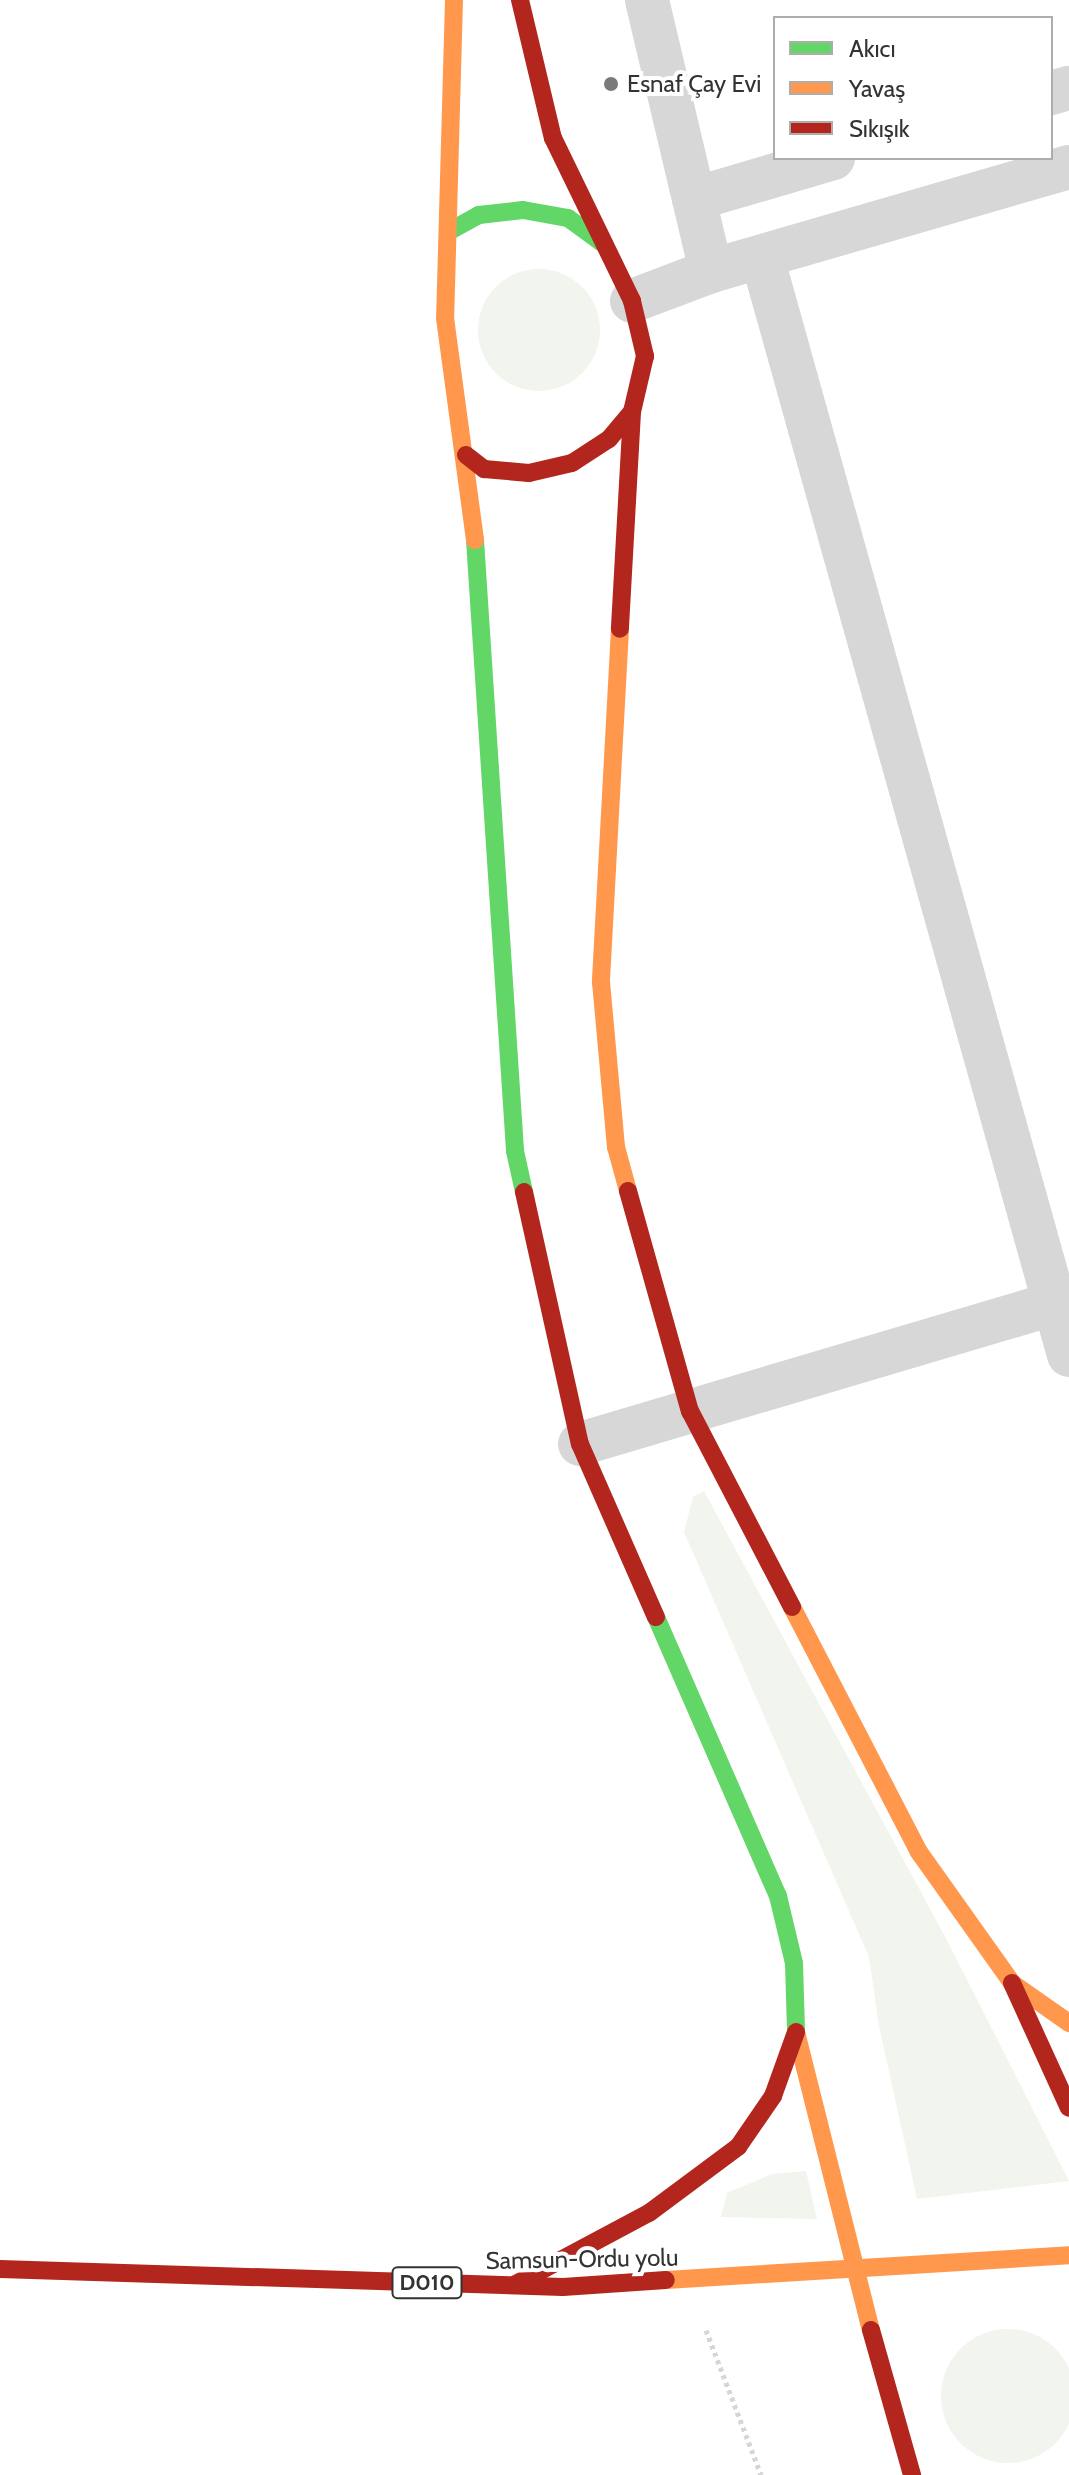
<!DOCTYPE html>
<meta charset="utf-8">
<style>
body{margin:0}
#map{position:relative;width:1069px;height:2475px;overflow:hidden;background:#fff;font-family:Cabin,sans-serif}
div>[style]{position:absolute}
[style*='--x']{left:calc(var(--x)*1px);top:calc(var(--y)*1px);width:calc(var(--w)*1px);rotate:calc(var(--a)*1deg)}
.green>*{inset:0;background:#f1f5ed}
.round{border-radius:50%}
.path>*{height:5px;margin-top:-2.5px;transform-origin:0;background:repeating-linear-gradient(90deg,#d6d6d6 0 4px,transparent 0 8px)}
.street>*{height:44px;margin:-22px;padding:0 22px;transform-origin:22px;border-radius:22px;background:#d7d7d7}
.fast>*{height:18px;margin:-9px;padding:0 9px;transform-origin:9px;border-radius:9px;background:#63d668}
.slow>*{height:18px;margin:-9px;padding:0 9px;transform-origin:9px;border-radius:9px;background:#ff974d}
.jam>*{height:18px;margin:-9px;padding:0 9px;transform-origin:9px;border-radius:9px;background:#b3261e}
.dots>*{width:22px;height:22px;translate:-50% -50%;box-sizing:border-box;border:4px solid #fff;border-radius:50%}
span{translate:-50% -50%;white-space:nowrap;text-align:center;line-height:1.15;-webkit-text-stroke:8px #fff;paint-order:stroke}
.shield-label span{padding:2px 6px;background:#fff;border:2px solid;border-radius:6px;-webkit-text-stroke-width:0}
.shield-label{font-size:22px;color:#333;font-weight:700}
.poi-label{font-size:24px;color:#333}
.left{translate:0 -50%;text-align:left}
.street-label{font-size:24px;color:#333}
.legend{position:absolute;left:773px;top:16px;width:280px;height:144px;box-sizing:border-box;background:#fff;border:2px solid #adadad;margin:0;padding:10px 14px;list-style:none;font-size:24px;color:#333}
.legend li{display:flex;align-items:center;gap:16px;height:40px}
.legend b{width:40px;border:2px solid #adadad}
</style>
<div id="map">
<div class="green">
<i class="round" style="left:478px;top:269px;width:122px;height:122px"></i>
<i style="clip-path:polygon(704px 1491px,949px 1944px,1069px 2181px,917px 2199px,879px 2026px,869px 1957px,684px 1532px,693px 1497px)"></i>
<i style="clip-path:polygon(806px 2171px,817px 2219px,721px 2217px,727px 2193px,772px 2174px)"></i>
<i class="round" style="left:941px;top:2329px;width:134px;height:134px"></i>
</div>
<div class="path">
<i style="--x:706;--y:2330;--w:155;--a:69.2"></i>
</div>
<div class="street">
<i style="--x:1051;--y:93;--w:19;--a:-16"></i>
<i style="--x:694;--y:199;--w:145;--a:-16.4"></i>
<i style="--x:762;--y:257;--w:1140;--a:74.38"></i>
<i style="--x:711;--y:271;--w:373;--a:-16.2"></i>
<i style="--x:632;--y:301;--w:85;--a:-20.8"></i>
<i style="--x:711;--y:271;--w:278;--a:-103.3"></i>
<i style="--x:580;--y:1444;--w:510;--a:-16.52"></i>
</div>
<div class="fast">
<i style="--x:448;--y:232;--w:35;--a:-29"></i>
<i style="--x:479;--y:215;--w:44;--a:-6.5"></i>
<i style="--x:523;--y:210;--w:46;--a:10.1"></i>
<i style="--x:568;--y:218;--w:42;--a:36.3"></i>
<i style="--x:475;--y:540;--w:612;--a:86.25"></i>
<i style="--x:515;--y:1151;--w:42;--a:77.6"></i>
<i style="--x:656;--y:1617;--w:305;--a:66.4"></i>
<i style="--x:778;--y:1896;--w:69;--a:76.6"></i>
<i style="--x:794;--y:1963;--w:69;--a:88.3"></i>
</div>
<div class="slow">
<i style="--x:454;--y:0;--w:318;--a:91.6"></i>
<i style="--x:445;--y:318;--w:224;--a:82.3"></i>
<i style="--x:620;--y:629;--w:354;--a:93.1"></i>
<i style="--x:601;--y:982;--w:166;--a:84.8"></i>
<i style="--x:616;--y:1147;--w:46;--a:74.7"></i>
<i style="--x:792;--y:1607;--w:276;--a:62.6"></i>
<i style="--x:919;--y:1852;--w:161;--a:54.6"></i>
<i style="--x:1012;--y:1983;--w:70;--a:35.1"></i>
<i style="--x:796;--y:2032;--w:307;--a:75.9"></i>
<i style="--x:666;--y:2280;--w:404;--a:-3.5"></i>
</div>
<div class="jam">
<i style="--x:520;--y:0;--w:142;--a:76.6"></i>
<i style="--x:553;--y:138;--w:181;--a:64.1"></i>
<i style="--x:632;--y:301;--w:57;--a:76.7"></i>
<i style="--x:645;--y:356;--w:57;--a:103.1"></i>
<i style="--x:632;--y:412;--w:217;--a:93.2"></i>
<i style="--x:466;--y:455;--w:23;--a:38"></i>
<i style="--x:484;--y:469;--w:45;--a:5.1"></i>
<i style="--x:529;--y:473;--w:44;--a:-13.1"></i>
<i style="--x:572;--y:463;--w:44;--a:-33"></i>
<i style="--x:609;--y:439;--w:35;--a:-50"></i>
<i style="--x:628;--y:1191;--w:229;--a:74.3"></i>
<i style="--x:690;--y:1411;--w:221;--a:62.5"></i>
<i style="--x:524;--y:1192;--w:258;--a:77.5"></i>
<i style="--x:580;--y:1444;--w:189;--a:66.3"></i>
<i style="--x:1012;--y:1983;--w:137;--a:65.5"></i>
<i style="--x:0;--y:2269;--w:563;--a:1.83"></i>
<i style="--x:563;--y:2287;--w:103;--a:-3.9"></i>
<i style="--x:514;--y:2285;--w:153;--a:-28.1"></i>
<i style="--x:649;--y:2213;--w:111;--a:-36.6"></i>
<i style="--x:738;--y:2147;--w:62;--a:-55.5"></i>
<i style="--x:773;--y:2096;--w:68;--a:-70.2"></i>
<i style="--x:871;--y:2330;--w:151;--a:74.2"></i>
</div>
<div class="dots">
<i style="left:611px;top:84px;background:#7a7a7a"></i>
</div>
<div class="shield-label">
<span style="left:427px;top:2283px">D010</span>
</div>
<div class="poi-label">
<span class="left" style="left:627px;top:84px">Esnaf Çay Evi</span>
</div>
<div class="street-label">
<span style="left:582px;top:2259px;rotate:-1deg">Samsun-Ordu yolu</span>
</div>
<ul class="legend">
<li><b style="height:10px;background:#63d668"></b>Akıcı</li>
<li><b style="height:10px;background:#ff974d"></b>Yavaş</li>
<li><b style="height:10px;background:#b3261e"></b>Sıkışık</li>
</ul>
</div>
